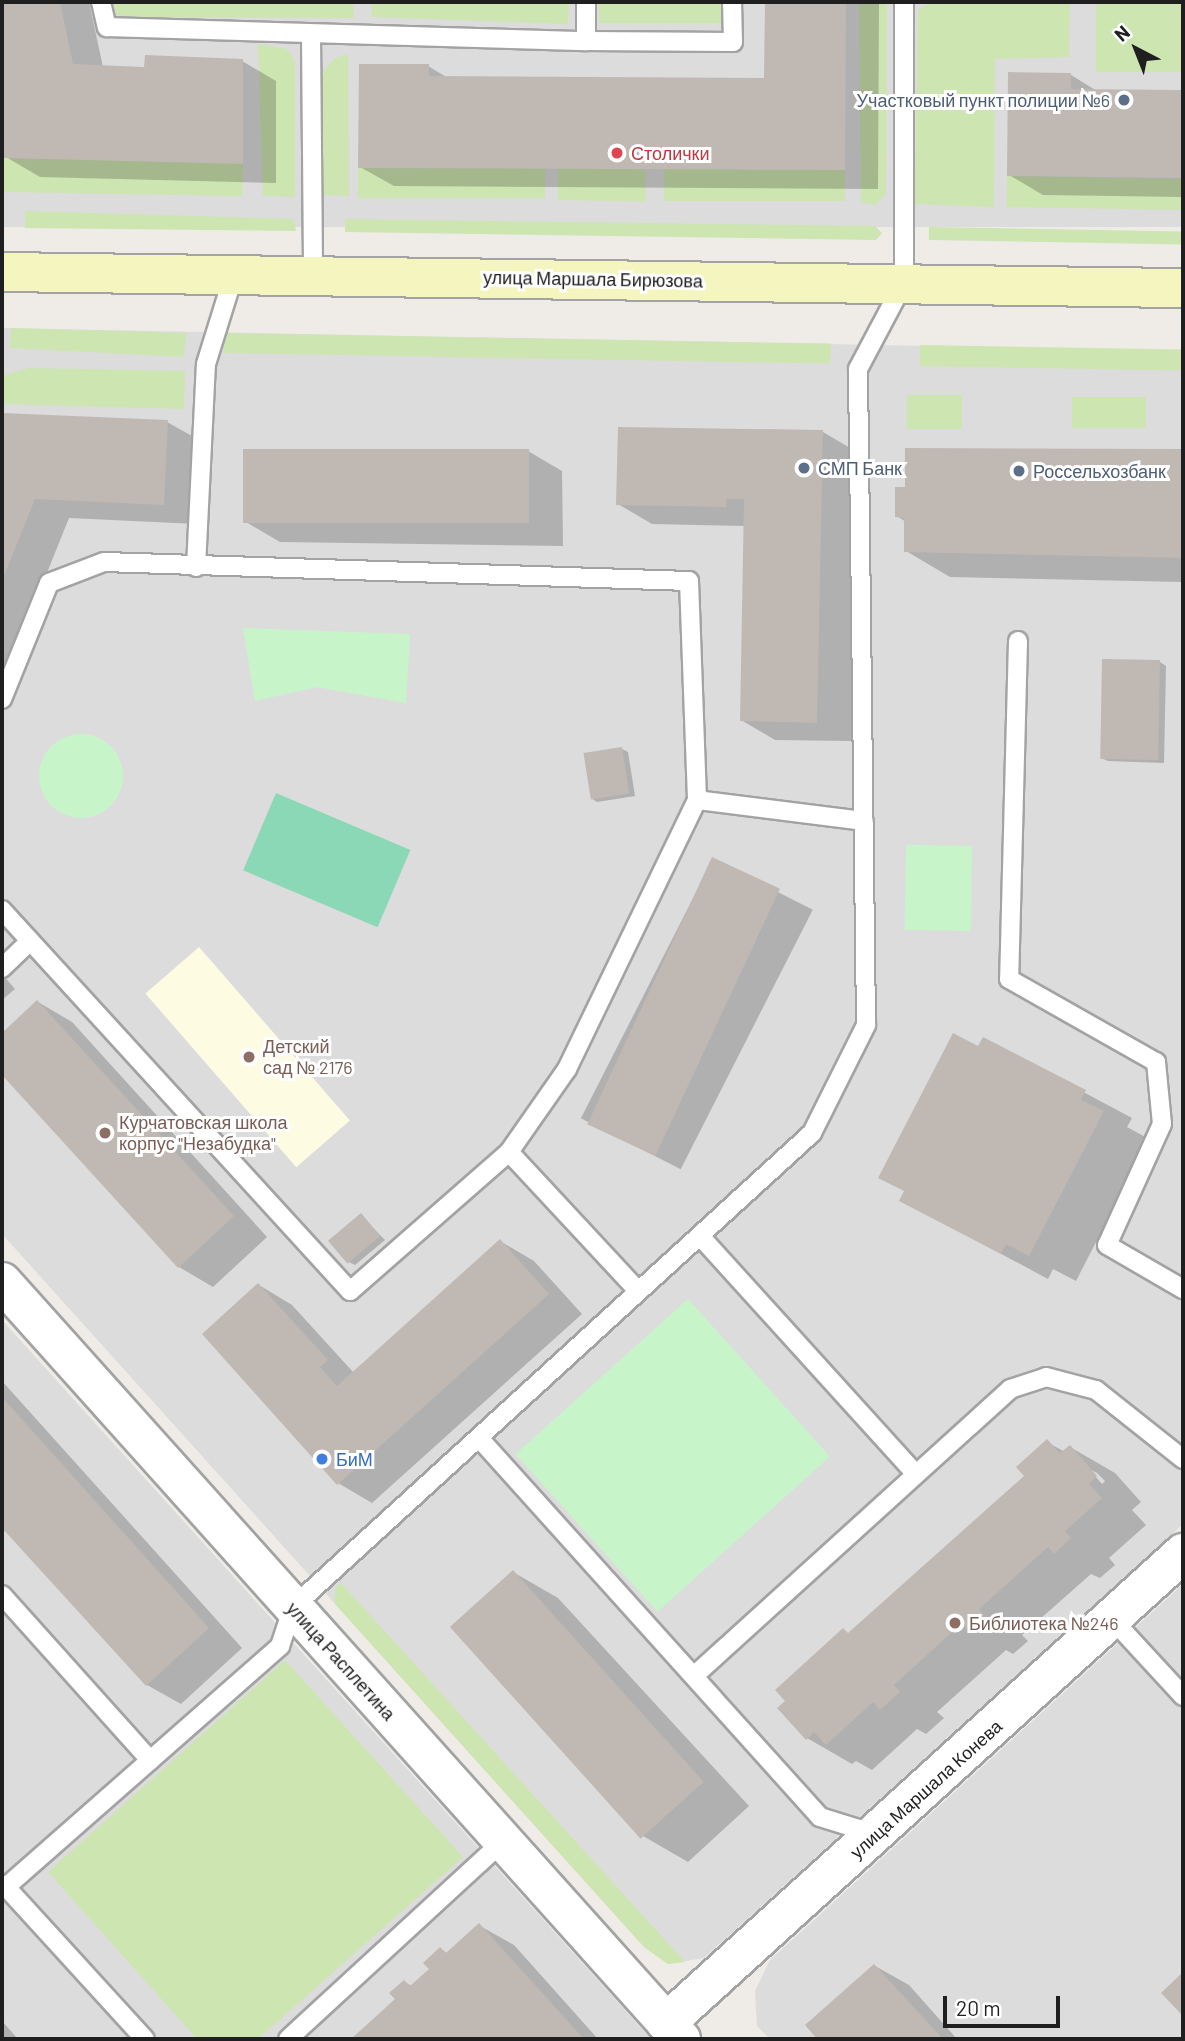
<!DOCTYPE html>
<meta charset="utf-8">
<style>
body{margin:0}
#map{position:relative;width:1185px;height:2041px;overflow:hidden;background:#efece7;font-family:Barlow,sans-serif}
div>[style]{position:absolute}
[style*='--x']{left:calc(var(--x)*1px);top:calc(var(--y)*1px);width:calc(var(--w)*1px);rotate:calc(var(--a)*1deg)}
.residential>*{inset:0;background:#dddcdd;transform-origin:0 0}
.education>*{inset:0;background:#fdfbe2;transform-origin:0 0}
.grass>*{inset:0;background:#cde5b1;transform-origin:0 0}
.park>*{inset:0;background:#c7f5c9;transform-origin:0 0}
.round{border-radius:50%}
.pitch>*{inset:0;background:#8bd8b7;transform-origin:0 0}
.shadow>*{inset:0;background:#0003;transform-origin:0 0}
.building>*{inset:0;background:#c0b8b3;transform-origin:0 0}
.roads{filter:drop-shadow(2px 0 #a3a3a3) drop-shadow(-2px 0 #a3a3a3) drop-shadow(0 2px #a3a3a3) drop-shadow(0 -2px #a3a3a3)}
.service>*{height:18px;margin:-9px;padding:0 9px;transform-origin:9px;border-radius:9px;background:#fff}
.tertiary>*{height:38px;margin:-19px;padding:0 19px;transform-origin:19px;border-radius:19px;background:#fff}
.secondary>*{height:38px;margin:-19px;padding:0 19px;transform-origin:19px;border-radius:19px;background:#f4f5bf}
.dots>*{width:19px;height:19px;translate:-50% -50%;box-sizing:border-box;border:4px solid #fff;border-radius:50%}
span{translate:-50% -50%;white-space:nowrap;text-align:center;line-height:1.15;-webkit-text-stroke:6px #fff;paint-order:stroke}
.service-label{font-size:18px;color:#4e5e75}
.right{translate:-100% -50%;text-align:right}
.left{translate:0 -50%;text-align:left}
.health-label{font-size:18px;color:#be3a42}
.street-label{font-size:18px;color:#1f1f1f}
.education-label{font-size:18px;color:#785e54}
.shop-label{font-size:18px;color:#366cbe}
.frame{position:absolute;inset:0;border:4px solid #1f1f1f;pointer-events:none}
.north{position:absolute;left:1101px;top:14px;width:70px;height:70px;-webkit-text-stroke:5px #fff;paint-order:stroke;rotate:318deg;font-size:19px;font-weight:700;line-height:28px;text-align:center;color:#1f1f1f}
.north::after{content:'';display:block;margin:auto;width:24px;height:32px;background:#1f1f1f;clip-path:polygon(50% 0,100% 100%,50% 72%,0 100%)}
.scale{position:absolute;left:943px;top:1996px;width:117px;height:32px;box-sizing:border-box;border:4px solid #1f1f1f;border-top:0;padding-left:9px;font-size:21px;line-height:24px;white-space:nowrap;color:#1f1f1f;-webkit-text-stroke:5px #fff;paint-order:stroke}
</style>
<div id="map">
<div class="residential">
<i style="left:2px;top:2px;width:1181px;height:225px"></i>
<i style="clip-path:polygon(2px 328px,1183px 351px,1183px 1524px,704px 1958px,668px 1964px,644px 1947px,2px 1234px)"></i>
<i style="clip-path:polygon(2px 1320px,530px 1905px,651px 2039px,2px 2039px)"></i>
<i style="clip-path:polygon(1183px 1584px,1183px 2039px,770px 2039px,757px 2026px,755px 1991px,770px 1960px)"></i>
</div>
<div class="education">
<i style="left:199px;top:947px;width:230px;height:71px;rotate:49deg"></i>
</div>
<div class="grass">
<i style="clip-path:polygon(113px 2px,353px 2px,354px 18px,139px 17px,116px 15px)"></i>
<i style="clip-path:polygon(371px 2px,569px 2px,568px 24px,372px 17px)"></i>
<i style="left:599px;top:2px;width:122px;height:21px"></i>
<i style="clip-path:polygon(859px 2px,887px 2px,886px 194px,875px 205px,861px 202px)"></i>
<i style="clip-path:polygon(930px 2px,1070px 2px,1069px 57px,995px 59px,994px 207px,915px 204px,918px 10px)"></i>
<i style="left:1096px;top:2px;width:87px;height:70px"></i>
<i style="clip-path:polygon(258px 44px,287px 49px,295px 61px,295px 197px,263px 196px)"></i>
<i style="clip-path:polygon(348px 54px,349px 196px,322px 195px,321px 74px,335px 58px)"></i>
<i style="left:4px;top:158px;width:239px;height:34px;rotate:1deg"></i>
<i style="left:358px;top:168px;width:187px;height:30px"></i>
<i style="left:558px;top:168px;width:88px;height:32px;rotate:1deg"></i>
<i style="left:664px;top:169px;width:181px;height:32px"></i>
<i style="left:1007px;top:176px;width:176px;height:31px;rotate:1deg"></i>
<i style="clip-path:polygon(25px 211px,294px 219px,296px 231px,25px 228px)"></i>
<i style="clip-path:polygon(345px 219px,875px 226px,882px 233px,876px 240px,345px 232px)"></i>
<i style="left:929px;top:227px;width:254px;height:13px;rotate:1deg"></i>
<i style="clip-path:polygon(11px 328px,187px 333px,183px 357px,10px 348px)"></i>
<i style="left:224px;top:333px;width:607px;height:20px;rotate:1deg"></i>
<i style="left:920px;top:345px;width:263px;height:21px;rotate:1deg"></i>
<i style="clip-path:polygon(29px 368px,185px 371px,184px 409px,2px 404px,2px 376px)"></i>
<i style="left:907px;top:395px;width:55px;height:34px"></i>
<i style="left:1072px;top:397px;width:74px;height:31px"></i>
<i style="clip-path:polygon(341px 1583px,685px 1962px,668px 1964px,644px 1947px,335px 1604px,335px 1588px)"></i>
<i style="clip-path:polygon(285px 1660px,463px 1857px,258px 2039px,197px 2039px,48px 1872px)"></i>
</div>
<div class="park">
<i style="clip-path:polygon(243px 628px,410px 634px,406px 703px,317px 687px,255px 701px)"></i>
<i class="round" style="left:39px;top:734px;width:84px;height:84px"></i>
<i style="left:972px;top:846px;width:85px;height:66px;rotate:91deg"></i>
<i style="left:688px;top:1299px;width:212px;height:232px;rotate:48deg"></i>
</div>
<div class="pitch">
<i style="left:276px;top:793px;width:146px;height:84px;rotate:23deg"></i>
</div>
<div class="shadow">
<i style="clip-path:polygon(2px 2px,89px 2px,103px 67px,146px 69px,242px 61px,276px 81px,276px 183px,40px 177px,6px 157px)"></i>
<i style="clip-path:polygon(767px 2px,879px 2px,878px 189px,394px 186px,360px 167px,428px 66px,448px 78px,766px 80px)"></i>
<i style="clip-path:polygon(1071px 75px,1097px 91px,1183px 91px,1183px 197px,1043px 195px,1009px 175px)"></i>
<i style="clip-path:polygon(2px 415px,167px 422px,201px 441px,197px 524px,69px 518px,2px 685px)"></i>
<i style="clip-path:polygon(823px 432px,857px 452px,851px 741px,775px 740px,741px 720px,745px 526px,652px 524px,618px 504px)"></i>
<i style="clip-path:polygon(907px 450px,1183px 450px,1183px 582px,950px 577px,906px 551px,906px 522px,897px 516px,906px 489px)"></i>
<i style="clip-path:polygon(528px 451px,562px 471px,563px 546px,280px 542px,246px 522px)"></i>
<i style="clip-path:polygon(1160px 662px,1166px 666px,1164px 763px,1108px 761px,1101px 758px)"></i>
<i style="clip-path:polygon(622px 749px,628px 752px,635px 796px,597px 802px,591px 798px)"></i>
<i style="left:713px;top:859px;width:112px;height:291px;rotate:27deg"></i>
<i style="clip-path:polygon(2px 974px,15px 989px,2px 1000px)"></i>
<i style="clip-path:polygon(38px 1002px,72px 1022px,267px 1237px,213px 1287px,179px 1267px,2px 1072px,2px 1035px)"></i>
<i style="clip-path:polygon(984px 1039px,1132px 1118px,1127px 1127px,1149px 1139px,1076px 1281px,1053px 1269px,1048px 1279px,901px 1200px)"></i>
<i style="clip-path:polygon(361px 1216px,385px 1240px,355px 1265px,349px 1262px)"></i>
<i style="clip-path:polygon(500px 1241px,534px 1261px,582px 1314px,372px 1503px,338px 1483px,259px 1285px,292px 1305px,354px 1373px)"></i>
<i style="clip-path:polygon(2px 1381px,242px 1648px,181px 1704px,147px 1685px,2px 1525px)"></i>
<i style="clip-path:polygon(evenodd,1047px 1442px,1065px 1452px,1070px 1447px,1115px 1473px,1141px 1502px,1132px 1510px,1146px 1525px,1109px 1558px,1115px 1565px,1100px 1578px,1091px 1574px,1022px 1635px,1028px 1641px,1013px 1654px,1006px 1650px,937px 1712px,944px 1718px,926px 1734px,917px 1729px,872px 1770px,856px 1761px,852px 1764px,807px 1738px,849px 1634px,1026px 1476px,1047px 1442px,1089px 1469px,1097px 1473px,1105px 1481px,1102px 1484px,1089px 1469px)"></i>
<i style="clip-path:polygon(513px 1572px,558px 1598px,749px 1806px,688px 1862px,643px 1836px)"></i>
<i style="clip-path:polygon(480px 1926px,514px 1945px,598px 2039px,353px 2039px,398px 1999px,404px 1982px,412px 1986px,431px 1969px,441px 1949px,448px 1954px)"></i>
<i style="clip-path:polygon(875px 1966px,909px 1985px,957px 2039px,820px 2039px,807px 2025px)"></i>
<i style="clip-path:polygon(2px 2021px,18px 2039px,2px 2039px)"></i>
</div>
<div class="building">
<i style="clip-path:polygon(2px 2px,60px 2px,73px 64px,144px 67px,145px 55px,243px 59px,243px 164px,4px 158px)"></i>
<i style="clip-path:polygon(765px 2px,846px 2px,845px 170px,358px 168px,359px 64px,429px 64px,429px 76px,764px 78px)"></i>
<i style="clip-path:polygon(1008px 72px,1071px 73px,1071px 89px,1183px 90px,1183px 178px,1007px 176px)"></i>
<i style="clip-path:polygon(2px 413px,168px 420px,164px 505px,35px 499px,2px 581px)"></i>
<i style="clip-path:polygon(618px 427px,823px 430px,817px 723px,740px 721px,744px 499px,726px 499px,726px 507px,616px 505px)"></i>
<i style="clip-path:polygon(905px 448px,1183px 449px,1183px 558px,904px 552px,904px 518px,895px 517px,895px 487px,905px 487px)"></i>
<i style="left:243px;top:449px;width:286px;height:74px"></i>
<i style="left:1102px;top:659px;width:58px;height:100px;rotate:1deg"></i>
<i style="left:622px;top:747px;width:47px;height:39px;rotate:81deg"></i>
<i style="left:712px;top:857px;width:75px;height:295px;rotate:25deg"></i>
<i style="clip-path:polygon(37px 1000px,234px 1216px,178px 1268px,2px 1075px,2px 1033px)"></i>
<i style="clip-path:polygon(953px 1033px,978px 1046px,983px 1037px,1086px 1090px,1081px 1100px,1104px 1111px,1029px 1256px,1006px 1244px,1001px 1254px,899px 1201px,904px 1191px,878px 1178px)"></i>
<i style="left:361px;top:1213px;width:30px;height:43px;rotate:50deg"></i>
<i style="clip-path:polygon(500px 1239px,549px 1294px,337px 1485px,202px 1334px,258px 1283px,328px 1360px,320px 1367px,337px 1386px)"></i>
<i style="clip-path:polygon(2px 1397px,209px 1628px,146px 1686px,2px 1528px)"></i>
<i style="clip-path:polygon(1047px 1439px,1060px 1453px,1070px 1445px,1097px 1476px,1089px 1484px,1102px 1498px,1065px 1531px,1071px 1538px,1054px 1554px,1048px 1547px,979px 1609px,984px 1615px,968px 1630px,962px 1623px,894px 1685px,900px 1692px,880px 1710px,873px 1702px,826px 1745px,814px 1732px,806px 1740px,777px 1708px,785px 1701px,775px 1690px,843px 1628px,848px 1633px,1024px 1476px,1016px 1467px)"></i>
<i style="left:513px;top:1570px;width:285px;height:85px;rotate:48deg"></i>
<i style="clip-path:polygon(479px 1923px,584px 2039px,351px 2039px,395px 1999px,389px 1993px,404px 1980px,410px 1986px,429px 1969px,423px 1963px,440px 1947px,446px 1953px)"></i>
<i style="clip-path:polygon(874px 1964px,943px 2039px,817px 2039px,805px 2025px)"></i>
<i style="clip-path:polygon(1183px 1972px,1183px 2016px,1161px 1993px)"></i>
</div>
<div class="roads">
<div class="service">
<i style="--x:101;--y:2;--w:26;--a:77"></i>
<i style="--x:107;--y:27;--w:479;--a:1.7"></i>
<i style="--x:586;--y:41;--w:39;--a:-90"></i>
<i style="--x:311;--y:35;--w:241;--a:89.5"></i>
<i style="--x:586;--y:41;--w:147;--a:0.4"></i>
<i style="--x:733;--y:42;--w:40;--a:-91.4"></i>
<i style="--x:196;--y:567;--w:203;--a:-87.2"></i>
<i style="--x:206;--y:364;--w:94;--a:-72.7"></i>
<i style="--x:1018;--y:641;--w:338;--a:91.5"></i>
<i style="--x:1009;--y:979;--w:169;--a:29.5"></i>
<i style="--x:1156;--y:1062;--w:62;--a:84.5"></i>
<i style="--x:1162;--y:1124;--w:133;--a:114.4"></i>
<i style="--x:1107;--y:1245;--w:88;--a:30.1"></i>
<i style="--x:2;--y:699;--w:125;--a:-67.9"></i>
<i style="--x:49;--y:583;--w:59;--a:-20.9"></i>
<i style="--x:104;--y:562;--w:585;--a:1.86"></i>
<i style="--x:689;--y:581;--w:219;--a:87.9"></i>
<i style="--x:697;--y:800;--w:299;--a:115.8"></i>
<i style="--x:567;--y:1069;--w:101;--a:124.9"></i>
<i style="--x:509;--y:1152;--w:211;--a:138.8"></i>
<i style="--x:350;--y:1291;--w:516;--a:-132.41"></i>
<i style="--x:697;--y:800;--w:168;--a:7.2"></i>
<i style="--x:2;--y:968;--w:39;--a:-44"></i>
<i style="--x:509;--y:1152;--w:190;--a:47.1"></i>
<i style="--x:700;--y:1236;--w:321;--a:47.8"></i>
<i style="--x:479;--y:1438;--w:510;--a:48.02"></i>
<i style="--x:820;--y:1817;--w:58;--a:17.2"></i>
<i style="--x:2;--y:1595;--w:222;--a:48.1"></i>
<i style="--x:1112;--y:1619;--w:105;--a:47.3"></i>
<i style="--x:695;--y:1675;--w:425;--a:-42.2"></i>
<i style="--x:1010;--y:1389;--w:38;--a:-18"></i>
<i style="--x:1046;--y:1377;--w:52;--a:14.6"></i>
<i style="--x:1096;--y:1390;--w:111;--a:38.4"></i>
<i style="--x:2;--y:1885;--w:4;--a:27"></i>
<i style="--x:6;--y:1887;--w:365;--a:-41.3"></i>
<i style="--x:280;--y:1646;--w:41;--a:-71.6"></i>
<i style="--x:293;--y:1607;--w:703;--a:-42.41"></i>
<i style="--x:812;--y:1133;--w:121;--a:-63.4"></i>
<i style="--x:866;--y:1025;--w:656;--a:-90.7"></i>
<i style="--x:858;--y:369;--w:98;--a:-62.1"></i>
<i style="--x:904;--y:282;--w:280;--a:-90"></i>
<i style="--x:6;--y:1887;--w:206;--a:47.6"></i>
<i style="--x:288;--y:2039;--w:292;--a:-42.6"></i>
</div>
<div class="tertiary">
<i style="--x:2;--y:1282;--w:1017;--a:48.11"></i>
<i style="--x:666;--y:2023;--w:699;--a:-42.27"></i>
</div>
<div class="secondary">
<i style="--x:2;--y:272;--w:1181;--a:0.78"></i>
</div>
</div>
<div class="dots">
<i style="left:1124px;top:100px;background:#5c6f8a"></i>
<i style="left:617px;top:153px;background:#e0444e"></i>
<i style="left:804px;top:468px;background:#5c6f8a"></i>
<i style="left:1019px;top:471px;background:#5c6f8a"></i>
<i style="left:249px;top:1057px;background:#8d6e63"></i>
<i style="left:105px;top:1133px;background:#8d6e63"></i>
<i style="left:322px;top:1459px;background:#3f7fe0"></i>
<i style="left:955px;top:1623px;background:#8d6e63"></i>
</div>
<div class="service-label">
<span class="right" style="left:1110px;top:100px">Участковый пункт полиции №6</span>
<span class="left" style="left:818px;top:468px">СМП Банк</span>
<span class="left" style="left:1033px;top:471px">Россельхозбанк</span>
</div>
<div class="health-label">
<span class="left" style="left:631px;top:153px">Столички</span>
</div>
<div class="street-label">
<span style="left:593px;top:279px;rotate:1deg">улица Маршала Бирюзова</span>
<span style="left:341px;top:1661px;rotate:48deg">улица Расплетина</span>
<span style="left:926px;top:1789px;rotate:-42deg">улица Маршала Конева</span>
</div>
<div class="education-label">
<span class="left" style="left:263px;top:1057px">Детский<br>сад № 2176</span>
<span class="left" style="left:119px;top:1133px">Курчатовская школа<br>корпус "Незабудка"</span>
<span class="left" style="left:969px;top:1623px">Библиотека №246</span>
</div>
<div class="shop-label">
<span class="left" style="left:336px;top:1459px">БиМ</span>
</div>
<div class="frame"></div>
<div class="north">N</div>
<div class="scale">20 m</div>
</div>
